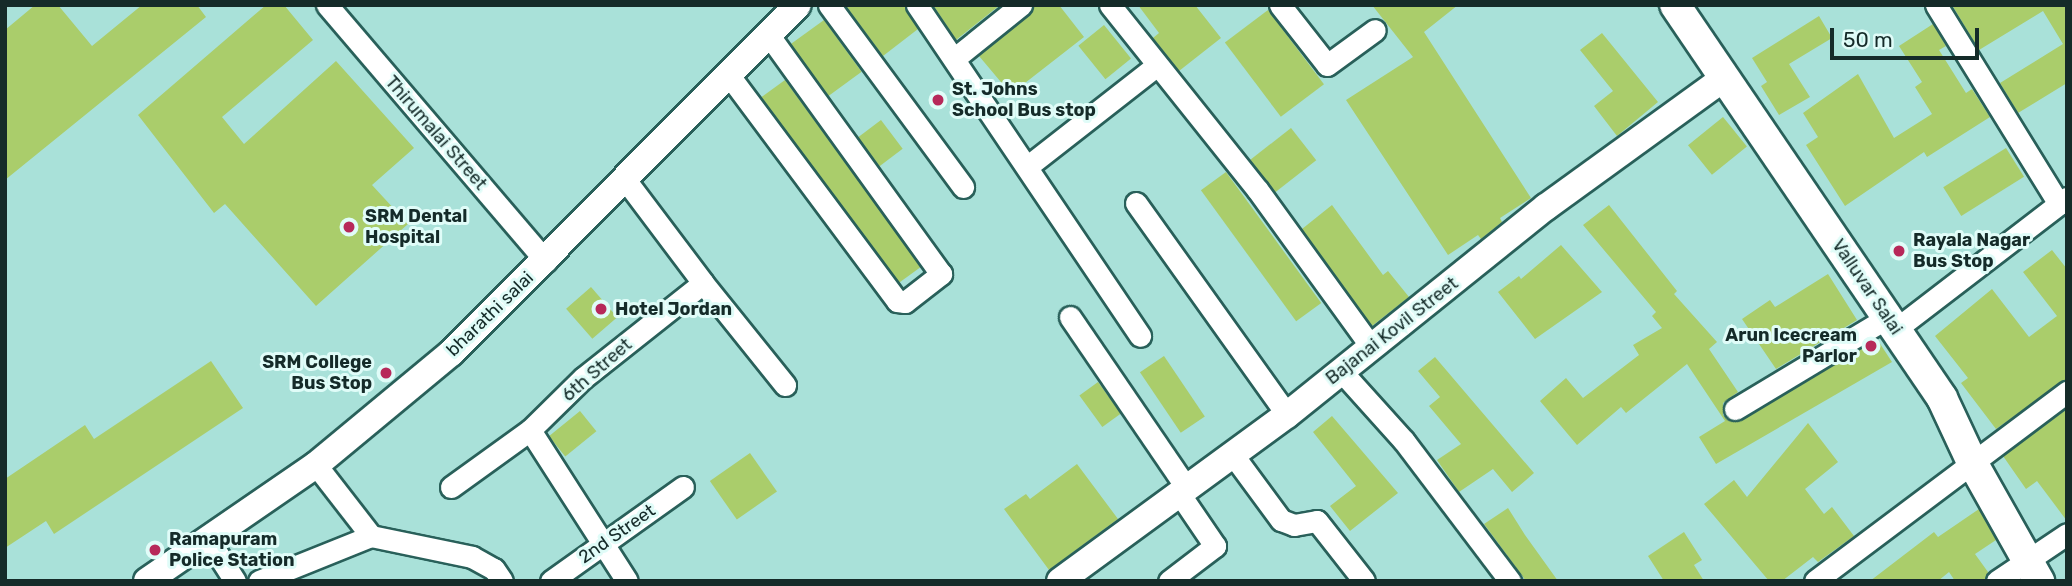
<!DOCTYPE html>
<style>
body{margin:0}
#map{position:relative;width:2072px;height:586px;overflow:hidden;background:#a9e1d9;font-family:Rubik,sans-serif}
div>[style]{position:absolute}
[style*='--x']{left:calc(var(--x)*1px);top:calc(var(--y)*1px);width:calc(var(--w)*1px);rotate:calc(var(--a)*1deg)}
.building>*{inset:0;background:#aacd6b;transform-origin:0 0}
.roads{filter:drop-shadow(2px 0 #29605a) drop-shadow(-2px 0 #29605a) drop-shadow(0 2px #29605a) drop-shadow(0 -2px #29605a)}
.minor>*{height:21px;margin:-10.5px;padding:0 10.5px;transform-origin:10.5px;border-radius:10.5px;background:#fff}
.tertiary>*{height:26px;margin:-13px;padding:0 13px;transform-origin:13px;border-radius:13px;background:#fff}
.secondary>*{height:30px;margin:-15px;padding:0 15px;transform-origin:15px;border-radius:15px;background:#fff}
.dots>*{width:19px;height:19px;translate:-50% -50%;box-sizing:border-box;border:4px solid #e0fcf8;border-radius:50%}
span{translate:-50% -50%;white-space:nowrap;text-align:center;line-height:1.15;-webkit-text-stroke:6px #e0fcf8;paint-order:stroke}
.poi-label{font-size:18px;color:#152b29;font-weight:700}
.left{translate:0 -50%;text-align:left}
.right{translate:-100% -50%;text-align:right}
.street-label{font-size:18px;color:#152b29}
.frame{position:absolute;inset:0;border:7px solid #152b29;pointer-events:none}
.scale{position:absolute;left:1830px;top:28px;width:149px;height:32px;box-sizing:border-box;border:4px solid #152b29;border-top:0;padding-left:9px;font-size:21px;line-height:24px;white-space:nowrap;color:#152b29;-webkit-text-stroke:5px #e0fcf8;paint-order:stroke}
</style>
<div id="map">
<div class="building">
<i style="clip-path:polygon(35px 5px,58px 5px,92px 46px,142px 5px,197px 5px,206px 17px,5px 180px,5px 30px)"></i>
<i style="clip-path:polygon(266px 5px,284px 5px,313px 40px,222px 117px,244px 144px,336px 61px,414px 148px,372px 185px,408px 224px,316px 306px,225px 204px,214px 213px,138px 115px)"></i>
<i style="clip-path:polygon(845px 5px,904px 5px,918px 29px,883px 56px)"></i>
<i style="clip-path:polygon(933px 5px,1000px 5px,956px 40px)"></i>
<i style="clip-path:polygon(1034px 5px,1059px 5px,1084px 37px,1011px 94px,979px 56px,1029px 15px)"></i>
<i style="clip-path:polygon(1138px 5px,1195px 5px,1221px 38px,1179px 71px,1153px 38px,1159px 33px)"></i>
<i style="clip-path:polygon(1372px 5px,1458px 5px,1424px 32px,1531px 198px,1500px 218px,1502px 222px,1481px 239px,1478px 235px,1448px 255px,1346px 100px,1413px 57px)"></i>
<i style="clip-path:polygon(1952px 5px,2067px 5px,2067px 83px,2018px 113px,2000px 83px,2063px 44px,2043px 11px,1979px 50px)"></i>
<i style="left:1268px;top:10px;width:93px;height:54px;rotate:53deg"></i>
<i style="clip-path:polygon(1819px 16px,1832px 38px,1789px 64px,1810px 97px,1779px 115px,1761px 86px,1767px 82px,1752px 58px)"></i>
<i style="left:824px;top:20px;width:64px;height:41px;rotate:54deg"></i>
<i style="clip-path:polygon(1933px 24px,1946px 46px,1939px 50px,1966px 93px,1972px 89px,1990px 117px,1927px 157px,1924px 152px,1845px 206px,1806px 145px,1818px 137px,1803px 113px,1858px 74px,1894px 138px,1932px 114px,1915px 87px,1922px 82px,1899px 46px)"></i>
<i style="left:1104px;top:25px;width:43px;height:33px;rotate:51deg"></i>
<i style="clip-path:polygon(1602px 33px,1658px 102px,1617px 136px,1594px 106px,1613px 91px,1580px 50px)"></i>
<i style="left:785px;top:80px;width:231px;height:29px;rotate:54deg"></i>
<i style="left:1723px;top:117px;width:38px;height:45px;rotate:51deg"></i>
<i style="left:881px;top:120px;width:36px;height:29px;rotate:53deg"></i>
<i style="left:1291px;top:128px;width:41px;height:52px;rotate:52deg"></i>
<i style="left:2006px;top:148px;width:34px;height:74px;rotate:58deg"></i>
<i style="left:1226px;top:172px;width:162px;height:31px;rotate:54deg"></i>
<i style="clip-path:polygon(1332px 205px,1383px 275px,1388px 271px,1409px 297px,1372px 326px,1302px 229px)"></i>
<i style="clip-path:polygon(1609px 205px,1677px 291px,1674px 294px,1717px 342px,1709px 349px,1738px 392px,1723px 403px,1723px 415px,1729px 421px,1742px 420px,1877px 339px,1892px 362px,1716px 464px,1699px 437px,1725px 421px,1687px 364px,1626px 413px,1621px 407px,1577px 445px,1540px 401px,1566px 378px,1583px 398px,1639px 355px,1633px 345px,1662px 328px,1652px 316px,1656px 312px,1583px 225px)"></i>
<i style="clip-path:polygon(1561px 245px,1602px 292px,1535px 339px,1498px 292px,1519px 276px,1521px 279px)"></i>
<i style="clip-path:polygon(2052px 250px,2067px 269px,2067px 379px,1996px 429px,1961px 383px,1968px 378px,1935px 336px,1992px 289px,2029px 337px,2057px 316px,2023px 272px)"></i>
<i style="clip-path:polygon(1828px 274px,1857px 320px,1776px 369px,1742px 319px,1770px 300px,1775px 307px)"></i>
<i style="left:591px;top:287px;width:40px;height:33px;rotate:49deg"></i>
<i style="left:1164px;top:356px;width:73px;height:29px;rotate:56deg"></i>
<i style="clip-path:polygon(1435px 357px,1534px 473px,1512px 492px,1493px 469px,1459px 492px,1437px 460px,1461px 444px,1429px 406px,1440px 397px,1418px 371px)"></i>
<i style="clip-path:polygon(211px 361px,243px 408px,54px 534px,46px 521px,5px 548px,5px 479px,85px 425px,94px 439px)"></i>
<i style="left:1098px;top:382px;width:39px;height:23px;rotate:54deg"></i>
<i style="clip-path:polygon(2067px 409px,2067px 521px,2037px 481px,2026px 489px,2003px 456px)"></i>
<i style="left:580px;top:411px;width:26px;height:40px;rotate:51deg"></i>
<i style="clip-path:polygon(1332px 416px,1398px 493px,1350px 531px,1330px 506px,1356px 486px,1313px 432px)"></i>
<i style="clip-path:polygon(1808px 423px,1838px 462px,1805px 489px,1824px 514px,1832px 507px,1854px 536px,1818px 562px,1813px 557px,1782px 581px,1769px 581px,1704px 504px,1734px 480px,1747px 497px)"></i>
<i style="left:750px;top:453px;width:47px;height:49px;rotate:55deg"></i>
<i style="clip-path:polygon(1077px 464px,1118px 519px,1049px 570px,1004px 509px,1026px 494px,1030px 499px)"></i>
<i style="clip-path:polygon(1508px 508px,1525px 535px,1558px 581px,1526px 581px,1484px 524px)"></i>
<i style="clip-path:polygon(1979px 509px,1996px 540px,1975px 554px,1988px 572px,1984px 581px,1955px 581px,1949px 572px,1938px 581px,1870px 581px,1934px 532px,1938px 537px)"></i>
<i style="clip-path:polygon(1684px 532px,1702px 560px,1694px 565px,1704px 581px,1664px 581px,1648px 556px)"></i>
</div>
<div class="roads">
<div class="minor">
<i style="--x:327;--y:5;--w:337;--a:49.5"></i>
<i style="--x:829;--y:5;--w:226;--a:53.6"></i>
<i style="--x:917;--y:5;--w:399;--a:56"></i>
<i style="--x:1110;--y:5;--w:236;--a:51.4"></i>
<i style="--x:1257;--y:189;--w:196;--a:54.1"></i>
<i style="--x:1280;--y:5;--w:76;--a:51.9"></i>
<i style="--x:1327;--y:65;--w:59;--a:-36.1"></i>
<i style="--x:1936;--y:5;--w:234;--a:58.3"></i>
<i style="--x:955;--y:58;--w:85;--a:-38.8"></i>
<i style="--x:728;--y:74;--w:283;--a:53.3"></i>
<i style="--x:897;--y:301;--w:8;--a:7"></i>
<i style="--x:905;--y:302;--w:46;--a:-37.9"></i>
<i style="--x:941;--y:274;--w:296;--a:-125.8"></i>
<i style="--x:1028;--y:166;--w:162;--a:-38"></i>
<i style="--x:624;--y:178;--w:131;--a:53"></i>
<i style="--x:703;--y:283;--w:153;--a:141.6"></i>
<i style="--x:583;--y:378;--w:74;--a:135.5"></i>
<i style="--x:530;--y:430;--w:179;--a:57.3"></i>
<i style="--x:1136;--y:203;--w:260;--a:54.5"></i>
<i style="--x:703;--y:283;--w:131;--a:51.2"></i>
<i style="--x:1070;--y:317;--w:206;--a:55.7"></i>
<i style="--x:1896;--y:329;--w:215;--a:-37.5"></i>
<i style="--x:1341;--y:371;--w:94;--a:48"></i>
<i style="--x:1404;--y:441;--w:176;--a:52.9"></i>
<i style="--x:1735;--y:409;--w:179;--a:-31"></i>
<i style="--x:1233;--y:455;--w:81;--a:53.6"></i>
<i style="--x:1281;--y:520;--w:14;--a:21"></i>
<i style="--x:1294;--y:525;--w:23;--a:-10"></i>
<i style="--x:1317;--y:521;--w:76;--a:51.9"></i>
<i style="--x:316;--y:465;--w:90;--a:52.2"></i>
<i style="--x:451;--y:487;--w:97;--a:-35.8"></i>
<i style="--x:208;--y:539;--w:50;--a:57.3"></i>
<i style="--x:259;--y:581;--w:121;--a:-21.9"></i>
<i style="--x:371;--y:536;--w:103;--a:11.7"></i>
<i style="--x:472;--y:557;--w:25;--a:29"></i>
<i style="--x:494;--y:569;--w:14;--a:56"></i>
<i style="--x:551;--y:581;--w:162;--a:-35.5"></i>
<i style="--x:1169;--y:581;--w:58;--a:-37.3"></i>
<i style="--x:1215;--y:546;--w:64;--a:-124.2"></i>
<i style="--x:1815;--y:581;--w:315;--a:-36.9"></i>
<i style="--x:1997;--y:581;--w:84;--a:-33.9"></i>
</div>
<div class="tertiary">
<i style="--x:147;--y:581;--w:205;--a:-34.5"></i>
<i style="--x:316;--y:465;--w:175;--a:-39.7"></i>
<i style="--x:451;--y:353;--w:491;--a:-45.1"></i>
<i style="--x:1060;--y:581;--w:281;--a:-36.2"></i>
<i style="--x:1287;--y:415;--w:332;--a:-38.8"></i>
<i style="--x:1546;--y:207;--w:218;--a:-35.9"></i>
</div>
<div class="secondary">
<i style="--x:1675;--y:5;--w:475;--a:55.8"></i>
<i style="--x:1942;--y:398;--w:71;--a:64.9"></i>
<i style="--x:1972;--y:462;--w:137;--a:60.6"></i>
</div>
</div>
<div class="dots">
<i style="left:938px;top:100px;background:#b7295a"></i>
<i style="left:349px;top:227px;background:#b7295a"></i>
<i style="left:1899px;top:251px;background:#b7295a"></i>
<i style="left:601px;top:309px;background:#b7295a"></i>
<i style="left:1871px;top:346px;background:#b7295a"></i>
<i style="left:386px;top:373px;background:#b7295a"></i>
<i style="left:155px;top:550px;background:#b7295a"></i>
</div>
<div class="poi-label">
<span class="left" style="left:952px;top:100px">St. Johns<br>School Bus stop</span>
<span class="left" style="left:365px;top:227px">SRM Dental<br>Hospital</span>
<span class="left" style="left:1913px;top:251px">Rayala Nagar<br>Bus Stop</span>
<span class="left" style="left:615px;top:309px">Hotel Jordan</span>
<span class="right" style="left:1857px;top:346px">Arun Icecream<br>Parlor</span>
<span class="right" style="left:372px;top:373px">SRM College<br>Bus Stop</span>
<span class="left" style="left:169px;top:550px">Ramapuram<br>Police Station</span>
</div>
<div class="street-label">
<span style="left:436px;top:133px;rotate:49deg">Thirumalai Street</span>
<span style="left:1867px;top:287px;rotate:56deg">Valluvar Salai</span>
<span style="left:490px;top:314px;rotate:-44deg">bharathi salai</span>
<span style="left:1392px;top:331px;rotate:-38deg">Bajanai Kovil Street</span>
<span style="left:597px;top:370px;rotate:-41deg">6th Street</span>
<span style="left:617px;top:534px;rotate:-35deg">2nd Street</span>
</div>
<div class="frame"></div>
<div class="scale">50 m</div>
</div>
